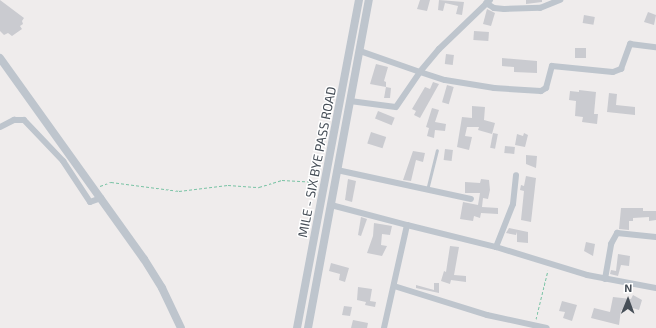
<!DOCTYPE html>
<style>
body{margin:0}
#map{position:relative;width:656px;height:328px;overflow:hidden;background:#efecec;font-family:"Exo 2",sans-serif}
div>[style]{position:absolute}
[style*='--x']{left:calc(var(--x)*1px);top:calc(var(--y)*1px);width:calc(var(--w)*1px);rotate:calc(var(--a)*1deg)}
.building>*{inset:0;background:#cacbd0;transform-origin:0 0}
.path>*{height:1px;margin-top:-0.5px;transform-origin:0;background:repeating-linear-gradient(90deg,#7ac3a5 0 3px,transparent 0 5px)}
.service>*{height:3px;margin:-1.5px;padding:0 1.5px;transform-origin:1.5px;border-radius:1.5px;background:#bec5cd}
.minor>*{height:6px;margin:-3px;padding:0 3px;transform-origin:3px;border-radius:3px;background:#bec5cd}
.tertiary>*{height:8px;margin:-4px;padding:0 4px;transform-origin:4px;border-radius:4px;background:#bec5cd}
span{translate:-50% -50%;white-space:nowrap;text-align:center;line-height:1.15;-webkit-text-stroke:3px #fff;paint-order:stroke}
.street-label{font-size:13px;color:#464e57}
.north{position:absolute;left:608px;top:280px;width:40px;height:40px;-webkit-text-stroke:3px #fff;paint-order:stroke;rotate:1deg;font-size:11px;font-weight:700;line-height:16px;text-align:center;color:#464e57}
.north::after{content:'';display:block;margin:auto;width:14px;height:18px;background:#464e57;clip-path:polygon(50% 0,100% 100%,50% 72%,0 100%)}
</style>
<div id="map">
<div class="building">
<i style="clip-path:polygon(0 0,24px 18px,22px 21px,23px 24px,20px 26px,22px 29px,12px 36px,8px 33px,4px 35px,0 31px)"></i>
<i style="clip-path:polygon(420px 0,430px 0,427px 11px,417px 9px)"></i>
<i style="clip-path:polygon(439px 0,464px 2px,462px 15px,456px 14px,458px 6px,445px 3px,443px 11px,438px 10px)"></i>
<i style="clip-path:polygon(526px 0,542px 0,542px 2px,526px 4px)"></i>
<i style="clip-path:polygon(487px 9px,495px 13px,491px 26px,483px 24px)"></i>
<i style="clip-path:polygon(648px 12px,656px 15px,654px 25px,644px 22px)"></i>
<i style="left:584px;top:15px;width:11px;height:8px;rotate:10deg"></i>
<i style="left:474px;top:31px;width:15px;height:9px;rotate:4deg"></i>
<i style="left:575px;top:48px;width:11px;height:10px"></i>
<i style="left:446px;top:54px;width:8px;height:10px;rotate:7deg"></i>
<i style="clip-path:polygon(502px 58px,537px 61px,537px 73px,514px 72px,514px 67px,502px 66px)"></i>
<i style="clip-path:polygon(376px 64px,388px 67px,384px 81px,386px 82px,386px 87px,370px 84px)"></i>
<i style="clip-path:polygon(433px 82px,439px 84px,420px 118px,414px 115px,416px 111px,412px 109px,425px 87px,430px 89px)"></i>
<i style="left:447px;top:85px;width:7px;height:18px;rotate:16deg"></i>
<i style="clip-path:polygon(386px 87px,391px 88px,390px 98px,384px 98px)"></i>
<i style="clip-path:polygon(579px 90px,596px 92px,594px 114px,598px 114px,597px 124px,582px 122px,583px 117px,575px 116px,576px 101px,569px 100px,570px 91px,579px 92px)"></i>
<i style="clip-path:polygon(609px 93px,617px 94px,616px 105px,635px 107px,635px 115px,607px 112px)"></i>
<i style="clip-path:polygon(472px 106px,485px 107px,484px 120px,495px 123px,492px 134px,478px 130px,479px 127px,467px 127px,465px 136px,472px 137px,469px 150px,457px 147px,462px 117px,472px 118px)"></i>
<i style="clip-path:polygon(432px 108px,439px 110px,435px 122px,446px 124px,445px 131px,435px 130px,434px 138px,427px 136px,429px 128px,426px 127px)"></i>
<i style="left:378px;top:111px;width:18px;height:8px;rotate:22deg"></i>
<i style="left:371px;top:132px;width:16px;height:12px;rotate:18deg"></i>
<i style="left:493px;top:133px;width:5px;height:15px;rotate:11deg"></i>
<i style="clip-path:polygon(524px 133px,528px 135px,525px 147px,515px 145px,517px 134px,523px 136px)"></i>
<i style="left:505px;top:146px;width:10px;height:7px;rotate:6deg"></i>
<i style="left:445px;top:149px;width:8px;height:11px;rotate:7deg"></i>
<i style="clip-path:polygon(413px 151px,425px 153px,423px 162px,416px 160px,411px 181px,403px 180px)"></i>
<i style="clip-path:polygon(526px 155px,537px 156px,536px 168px,526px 164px)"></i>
<i style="clip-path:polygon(526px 176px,536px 178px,531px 222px,521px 220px,524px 191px,520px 190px,521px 185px,524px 186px)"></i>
<i style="clip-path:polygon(348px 179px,356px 181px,352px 202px,345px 200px)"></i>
<i style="clip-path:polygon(481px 179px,489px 180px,490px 190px,488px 199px,483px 198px,482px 207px,498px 208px,498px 214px,481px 213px,480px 218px,474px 216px,473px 221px,460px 219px,463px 202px,478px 205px,480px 193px,465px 193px,465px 182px,480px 183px)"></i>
<i style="clip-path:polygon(621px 208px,643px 208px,643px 211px,656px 211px,656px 220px,649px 221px,649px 217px,633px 218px,633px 221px,629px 221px,629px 230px,619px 229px)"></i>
<i style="clip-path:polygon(361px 217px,367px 219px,361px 236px,358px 235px)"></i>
<i style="clip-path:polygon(374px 223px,392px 226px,390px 235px,382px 234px,381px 245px,387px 246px,382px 256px,367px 253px,373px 236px)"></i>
<i style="clip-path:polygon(509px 228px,528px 232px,528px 243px,517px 242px,517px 232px,516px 235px,506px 233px)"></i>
<i style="clip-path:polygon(586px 242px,595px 244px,593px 256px,584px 251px)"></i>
<i style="clip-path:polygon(450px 246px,459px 247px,454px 275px,466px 276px,466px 282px,451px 280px,450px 284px,441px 281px,444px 271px,446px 272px)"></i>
<i style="clip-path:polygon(618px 254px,630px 256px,629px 266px,621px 265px,618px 276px,610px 274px,611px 270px,616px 271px)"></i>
<i style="clip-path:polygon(331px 263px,349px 268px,345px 282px,339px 280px,340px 274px,329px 271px)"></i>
<i style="clip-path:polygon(434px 283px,439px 283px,439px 293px,416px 288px,416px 285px,434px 290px)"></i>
<i style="clip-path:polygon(358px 287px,372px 289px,370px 301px,376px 302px,375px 307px,365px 305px,366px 302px,357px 300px)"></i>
<i style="clip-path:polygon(633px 295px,642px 300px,639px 310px,626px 306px,625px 312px,621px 310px,619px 325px,591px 318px,594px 308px,610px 312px,613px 297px,631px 299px)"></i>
<i style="clip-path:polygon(562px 301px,577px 305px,572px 321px,563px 318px,565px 312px,559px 311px)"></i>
<i style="clip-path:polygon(344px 306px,352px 307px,350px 316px,342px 315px)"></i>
<i style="clip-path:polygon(353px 320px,368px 323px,367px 328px,351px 328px)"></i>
</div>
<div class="path">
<i style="--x:100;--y:186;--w:12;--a:-20"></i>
<i style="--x:111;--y:182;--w:69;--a:7.5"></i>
<i style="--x:179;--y:191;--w:49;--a:-7"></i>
<i style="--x:228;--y:185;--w:31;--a:4"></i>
<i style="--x:259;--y:187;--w:24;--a:-17"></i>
<i style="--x:282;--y:180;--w:36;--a:3"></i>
<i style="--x:536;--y:319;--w:50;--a:-76.2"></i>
</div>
<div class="service">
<i style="--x:427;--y:190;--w:41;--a:-76"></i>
</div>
<div class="minor">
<i style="--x:490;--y:0;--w:71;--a:136.1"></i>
<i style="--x:439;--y:49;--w:30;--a:130"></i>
<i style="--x:420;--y:72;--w:26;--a:18"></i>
<i style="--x:445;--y:80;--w:50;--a:9.3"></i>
<i style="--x:494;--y:88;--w:47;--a:3.7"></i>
<i style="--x:541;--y:91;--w:6;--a:-31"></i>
<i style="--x:546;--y:88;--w:23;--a:-75"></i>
<i style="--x:552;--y:66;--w:61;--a:5.6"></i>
<i style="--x:613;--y:72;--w:9;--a:-21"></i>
<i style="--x:621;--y:69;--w:27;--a:-70"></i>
<i style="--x:630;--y:44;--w:26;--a:7"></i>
<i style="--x:486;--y:3;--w:9;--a:32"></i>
<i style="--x:494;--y:8;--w:10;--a:6"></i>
<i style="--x:504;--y:9;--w:36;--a:-2"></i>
<i style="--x:540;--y:8;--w:22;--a:-22"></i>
<i style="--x:350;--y:101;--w:46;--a:7.4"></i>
<i style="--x:396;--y:107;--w:42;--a:-55.6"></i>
<i style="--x:420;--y:72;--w:64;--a:-160.7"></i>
<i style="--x:0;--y:127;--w:16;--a:-27"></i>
<i style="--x:14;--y:120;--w:10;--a:0"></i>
<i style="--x:24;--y:120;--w:57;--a:46.4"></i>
<i style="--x:63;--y:161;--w:49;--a:56.6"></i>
<i style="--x:90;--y:202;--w:12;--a:-20"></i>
<i style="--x:337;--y:170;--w:137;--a:12.2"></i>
<i style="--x:331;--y:205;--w:79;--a:14.7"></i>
<i style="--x:407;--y:225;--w:106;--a:102.6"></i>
<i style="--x:407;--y:225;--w:92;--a:13.9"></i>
<i style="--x:496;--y:247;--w:95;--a:17.1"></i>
<i style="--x:587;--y:275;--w:70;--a:10.7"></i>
<i style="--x:496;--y:247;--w:46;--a:-68.4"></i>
<i style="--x:513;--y:204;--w:29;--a:-84"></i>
<i style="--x:605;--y:279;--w:36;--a:-80"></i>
<i style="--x:611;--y:244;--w:13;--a:-61"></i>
<i style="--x:617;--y:233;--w:39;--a:6"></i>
<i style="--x:394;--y:286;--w:97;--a:17.3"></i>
<i style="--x:487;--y:315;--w:61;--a:12.2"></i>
</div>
<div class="tertiary">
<i style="--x:0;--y:58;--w:247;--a:54.4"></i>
<i style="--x:144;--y:259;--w:34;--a:58"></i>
<i style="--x:162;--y:288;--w:44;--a:64.6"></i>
<i style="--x:297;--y:328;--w:334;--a:-79.3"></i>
<i style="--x:308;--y:328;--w:334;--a:-79.5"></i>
</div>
<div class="street-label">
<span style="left:317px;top:162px;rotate:-79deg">MILE - SIX BYE PASS ROAD</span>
</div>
<div class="north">N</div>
</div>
